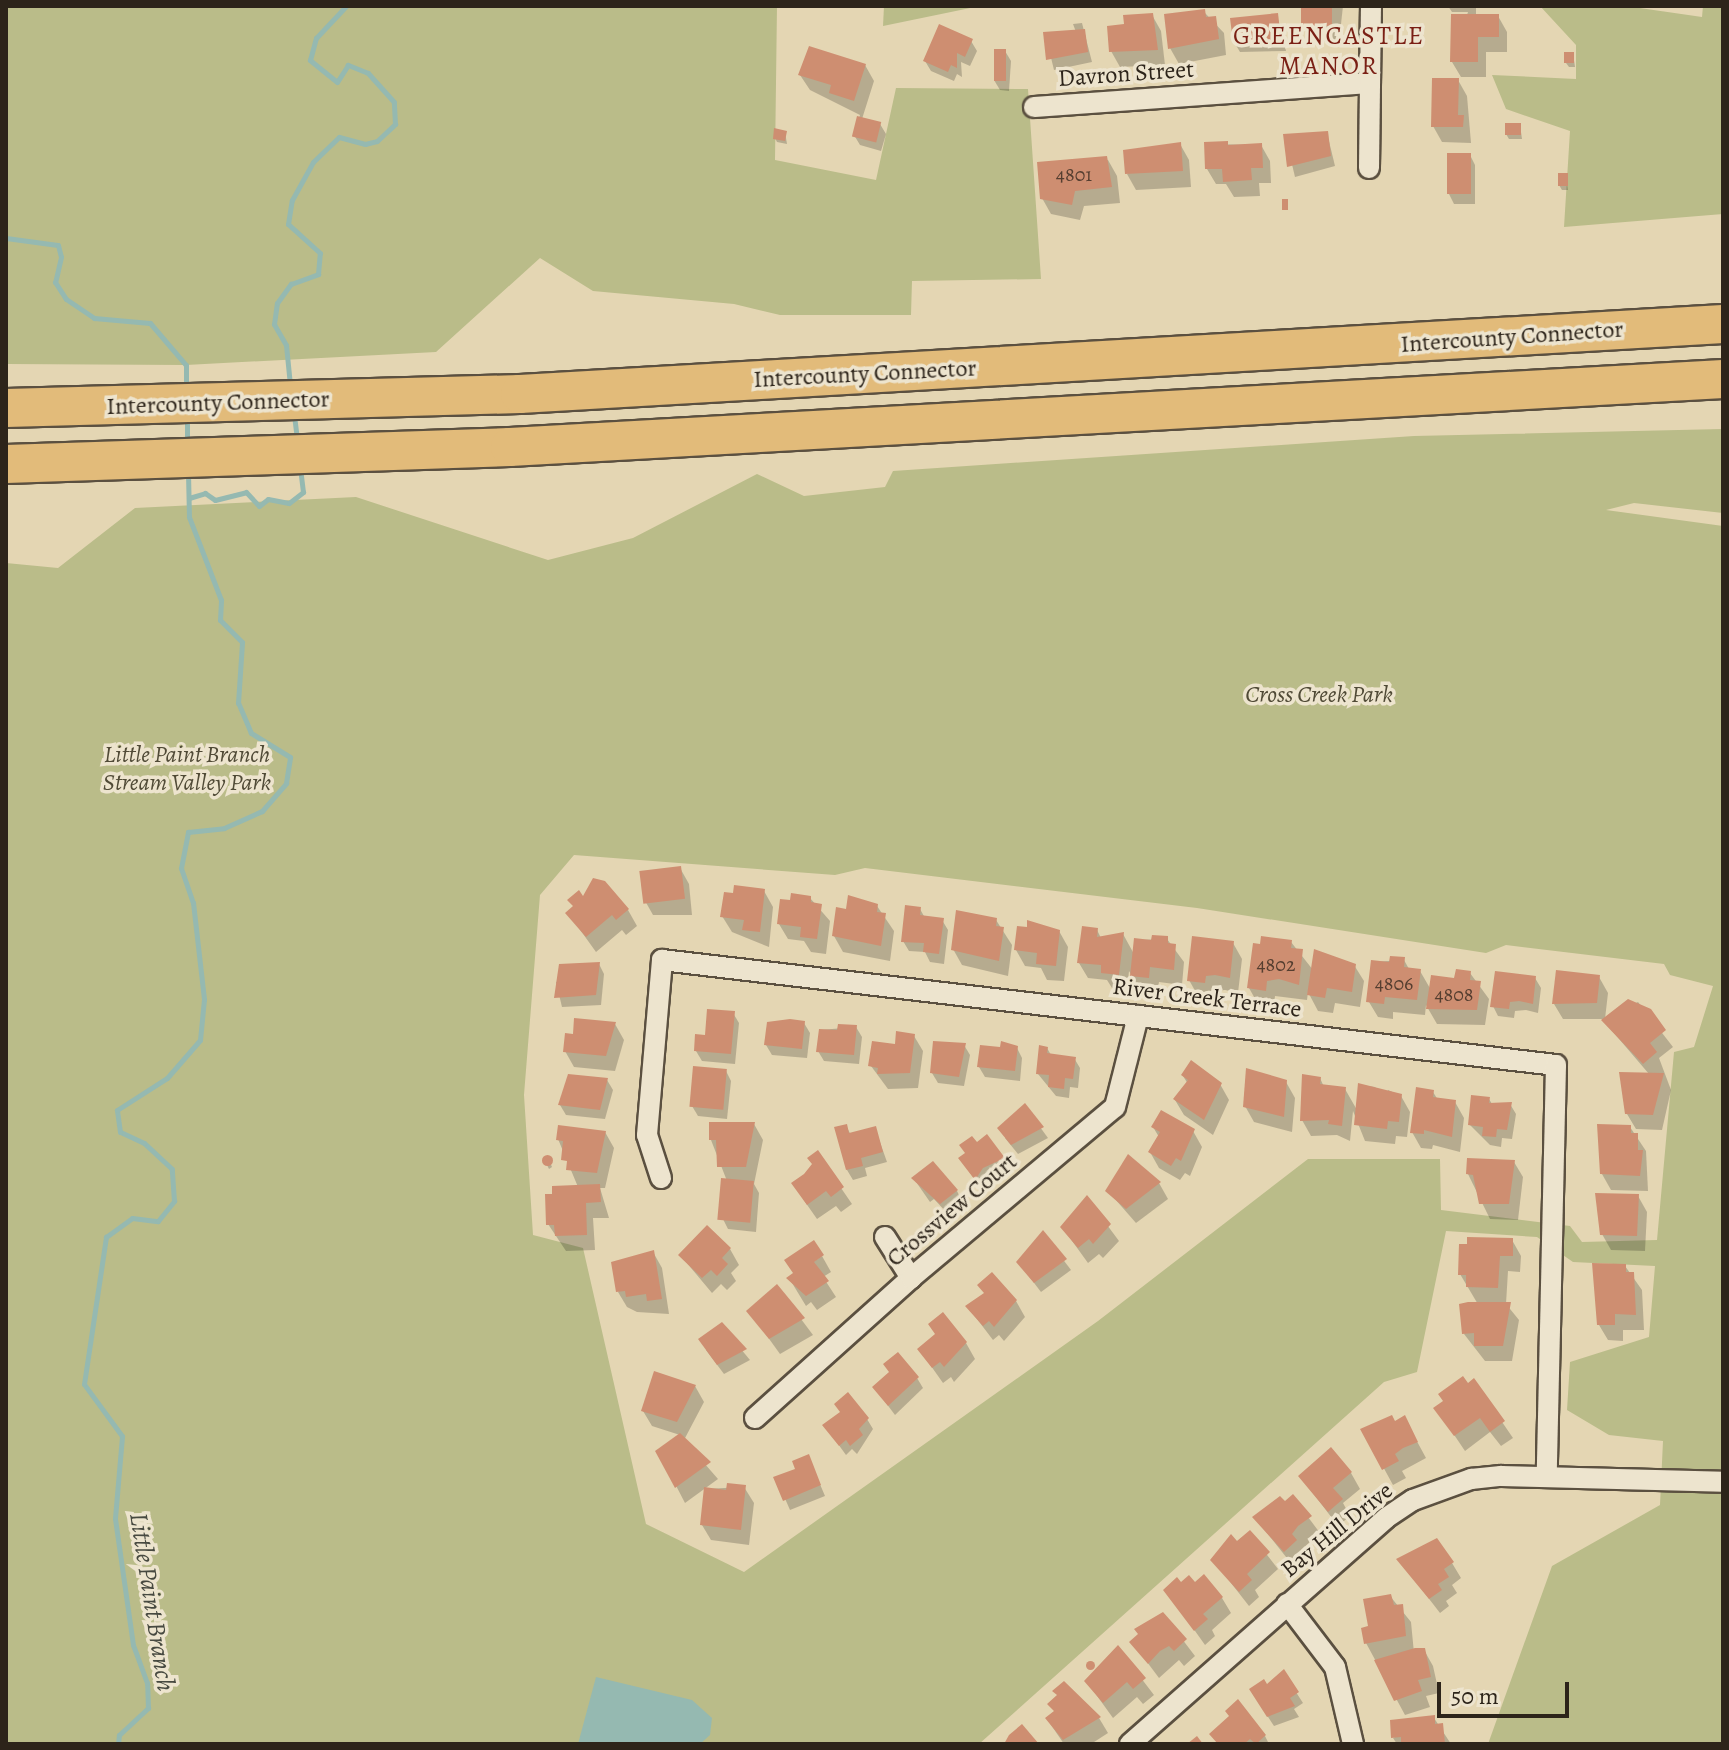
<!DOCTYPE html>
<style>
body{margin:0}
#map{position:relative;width:1729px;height:1750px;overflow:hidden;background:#e4d6b3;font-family:Alegreya,serif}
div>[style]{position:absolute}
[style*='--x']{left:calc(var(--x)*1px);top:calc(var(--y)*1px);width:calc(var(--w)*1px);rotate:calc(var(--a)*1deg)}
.green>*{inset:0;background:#babc89}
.water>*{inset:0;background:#95b9b1}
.shadow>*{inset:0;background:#0003}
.stream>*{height:5px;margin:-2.5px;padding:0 2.5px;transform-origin:2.5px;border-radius:2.5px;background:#95b9b1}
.building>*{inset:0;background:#ce8e71;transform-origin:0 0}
.round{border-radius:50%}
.roads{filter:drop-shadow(2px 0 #5b5040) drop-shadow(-2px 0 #5b5040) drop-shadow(0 2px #5b5040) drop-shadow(0 -2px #5b5040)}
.minor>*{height:20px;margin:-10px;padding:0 10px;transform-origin:10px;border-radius:10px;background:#ede4ce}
.motorway>*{height:38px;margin:-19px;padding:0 19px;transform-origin:19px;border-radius:19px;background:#e2bb7a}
span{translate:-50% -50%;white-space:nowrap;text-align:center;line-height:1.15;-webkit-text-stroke:7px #ede4ce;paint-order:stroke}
.number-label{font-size:20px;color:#553e30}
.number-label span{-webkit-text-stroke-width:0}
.street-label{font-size:24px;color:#2d241a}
.park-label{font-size:24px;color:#504a36;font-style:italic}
.neighbourhood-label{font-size:26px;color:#7a1f14;letter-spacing:2px}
.water-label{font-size:26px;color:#474940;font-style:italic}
.frame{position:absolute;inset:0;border:8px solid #2d241a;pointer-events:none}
.scale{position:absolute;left:1437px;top:1682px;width:132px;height:36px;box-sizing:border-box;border:4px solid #2d241a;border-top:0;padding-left:10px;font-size:24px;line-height:28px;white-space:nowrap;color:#2d241a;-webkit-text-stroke:6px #ede4ce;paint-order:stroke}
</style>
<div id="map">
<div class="green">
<i style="clip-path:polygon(6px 6px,777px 6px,775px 160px,876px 180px,896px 88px,1028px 89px,1041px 279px,912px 281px,911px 315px,780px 315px,734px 304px,593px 291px,540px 258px,436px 352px,186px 365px,6px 364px)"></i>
<i style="clip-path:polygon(884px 6px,980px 6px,883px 26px)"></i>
<i style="clip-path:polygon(1540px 6px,1626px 6px,1702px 17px,1703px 6px,1723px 6px,1723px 214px,1564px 227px,1570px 131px,1506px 109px,1492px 75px,1576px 79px,1576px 45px)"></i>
<i style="clip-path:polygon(evenodd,1723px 429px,1723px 513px,1634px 503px,1606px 510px,1723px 526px,1723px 1744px,1488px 1744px,1552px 1566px,1660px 1505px,1663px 1441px,1609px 1435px,1567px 1410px,1570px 1362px,1649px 1337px,1655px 1266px,1573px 1262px,1537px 1237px,1446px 1231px,1417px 1372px,1384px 1382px,979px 1744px,6px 1744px,6px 563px,58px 568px,135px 508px,356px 497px,548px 560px,633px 538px,757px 474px,804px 496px,885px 487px,893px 471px,1414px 436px,1723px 429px,574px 855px,835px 875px,865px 868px,1197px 908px,1486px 953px,1506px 945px,1664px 964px,1670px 975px,1713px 986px,1694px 1047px,1674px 1052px,1657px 1240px,1582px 1242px,1570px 1226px,1441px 1210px,1440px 1159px,1308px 1159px,1098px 1321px,744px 1572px,646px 1524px,583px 1248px,533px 1235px,524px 1095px,540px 895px,574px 855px)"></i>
</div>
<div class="water">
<i style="clip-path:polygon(596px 1677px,692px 1700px,712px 1718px,710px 1735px,700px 1744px,578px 1744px)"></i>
</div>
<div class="shadow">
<i style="clip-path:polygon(1303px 6px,1343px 6px,1339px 42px,1311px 41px,1302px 25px)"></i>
<i style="clip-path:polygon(1448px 6px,1476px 6px,1476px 16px,1498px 16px,1507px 32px,1507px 52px,1486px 52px,1486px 77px,1461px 77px,1452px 62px,1468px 12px,1452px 12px)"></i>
<i style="clip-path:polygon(1204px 12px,1224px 33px,1226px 55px,1179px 64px,1170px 48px)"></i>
<i style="clip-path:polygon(1152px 15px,1161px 31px,1165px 65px,1120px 67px,1111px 51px,1126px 26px)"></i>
<i style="clip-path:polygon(1277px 15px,1286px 51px,1240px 52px,1234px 42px)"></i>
<i style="clip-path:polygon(1082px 23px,1092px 62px,1054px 70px,1045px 33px,1076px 32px,1073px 24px)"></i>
<i style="clip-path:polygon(971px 41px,977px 51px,970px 66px,961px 62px,962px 77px,957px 74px,954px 81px,931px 71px,925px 61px)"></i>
<i style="clip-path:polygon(1005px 51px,1011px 61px,1009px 91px,1000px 90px,994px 80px)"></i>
<i style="clip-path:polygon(1573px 54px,1575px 67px,1569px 67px,1566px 63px)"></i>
<i style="clip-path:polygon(865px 65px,874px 81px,862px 119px,880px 124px,886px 134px,881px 151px,860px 145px,854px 135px,860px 115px,810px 90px,800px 75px)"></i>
<i style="clip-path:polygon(1458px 80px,1467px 96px,1471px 143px,1442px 142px,1433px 126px)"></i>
<i style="clip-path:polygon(1520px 125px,1522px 139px,1509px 139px,1506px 134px)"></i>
<i style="clip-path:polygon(785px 132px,787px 144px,777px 142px,775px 138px)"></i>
<i style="clip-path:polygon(1327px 133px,1335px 166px,1295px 177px,1285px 135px)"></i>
<i style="clip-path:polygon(1180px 144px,1189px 160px,1191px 187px,1136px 190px,1127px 174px)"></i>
<i style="clip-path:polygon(1206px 144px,1261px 145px,1270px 161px,1271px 183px,1259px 183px,1260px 196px,1234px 197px,1226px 184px,1216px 184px,1207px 169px)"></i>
<i style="clip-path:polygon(1470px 155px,1475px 165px,1475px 204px,1454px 204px,1449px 194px)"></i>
<i style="clip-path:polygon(1108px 160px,1117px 176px,1120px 203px,1084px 206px,1080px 220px,1051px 214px,1042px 198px,1040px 163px)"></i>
<i style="clip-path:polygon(1566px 175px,1568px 190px,1562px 190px,1559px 185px)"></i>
<i style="clip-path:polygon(680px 868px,689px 884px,692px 915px,653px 915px,644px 899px)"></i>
<i style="clip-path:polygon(764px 891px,773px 907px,769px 947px,732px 932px,722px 916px)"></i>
<i style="clip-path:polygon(810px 898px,830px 921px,826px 954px,811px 952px,804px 941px,788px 939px,779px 924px,791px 902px)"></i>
<i style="clip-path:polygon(584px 899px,628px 910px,637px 926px,626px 935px,622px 930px,596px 952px,568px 913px)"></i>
<i style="clip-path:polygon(877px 906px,894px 931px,890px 961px,843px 952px,834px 936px,848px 911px)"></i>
<i style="clip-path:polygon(920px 909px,925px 918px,942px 920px,948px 930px,944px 964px,930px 962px,925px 952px,909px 951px,903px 941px)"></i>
<i style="clip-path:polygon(996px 920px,1012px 945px,1008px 976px,962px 965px,953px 949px)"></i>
<i style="clip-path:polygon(1028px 929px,1059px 931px,1068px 947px,1064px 981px,1047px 980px,1041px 968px,1025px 966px,1016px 950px)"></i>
<i style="clip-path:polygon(1097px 930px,1101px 938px,1123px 934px,1134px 954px,1136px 940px,1167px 939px,1184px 962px,1182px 985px,1159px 982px,1157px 993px,1141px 992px,1129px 971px,1127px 990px,1112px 988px,1107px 980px,1088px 978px,1079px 963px)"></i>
<i style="clip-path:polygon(1291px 942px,1313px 970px,1354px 965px,1364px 981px,1360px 1007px,1335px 1003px,1333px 1013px,1318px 1011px,1308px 992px,1307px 1000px,1275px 996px,1274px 1006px,1258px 1004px,1249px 988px)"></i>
<i style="clip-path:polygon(1233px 943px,1242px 959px,1238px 993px,1225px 990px,1214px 991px,1213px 998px,1198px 996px,1189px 980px)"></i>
<i style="clip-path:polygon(1404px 960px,1409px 969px,1420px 971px,1431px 990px,1470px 973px,1489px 999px,1485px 1025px,1437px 1024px,1426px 1005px,1425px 1015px,1393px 1012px,1393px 1019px,1378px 1017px,1369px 1002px,1373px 962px)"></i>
<i style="clip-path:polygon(599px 964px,604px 974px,601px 1005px,562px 1007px,556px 982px)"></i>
<i style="clip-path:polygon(1599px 977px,1608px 993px,1605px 1019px,1638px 1002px,1673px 1047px,1659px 1058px,1671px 1090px,1662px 1130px,1636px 1129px,1627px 1114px,1649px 1074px,1602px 1019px,1563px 1019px,1554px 1004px)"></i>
<i style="clip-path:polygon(1535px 978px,1541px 988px,1538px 1013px,1526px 1010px,1515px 1011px,1514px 1018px,1498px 1016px,1493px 1006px)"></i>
<i style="clip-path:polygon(733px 1013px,739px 1023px,735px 1064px,702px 1061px,696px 1051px)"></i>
<i style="clip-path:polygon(804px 1023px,810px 1033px,807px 1058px,772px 1055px,766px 1045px)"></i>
<i style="clip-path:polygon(615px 1024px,624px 1040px,615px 1071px,574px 1067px,565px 1051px,575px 1036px)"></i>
<i style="clip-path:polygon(856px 1027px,862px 1037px,859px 1064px,824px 1061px,818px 1051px,820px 1030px)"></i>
<i style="clip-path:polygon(914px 1036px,923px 1051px,918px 1088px,888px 1089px,871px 1066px)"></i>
<i style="clip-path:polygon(964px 1045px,970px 1055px,964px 1086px,938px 1083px,932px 1073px)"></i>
<i style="clip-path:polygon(1017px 1048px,1022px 1058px,1020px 1081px,985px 1077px,979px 1067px)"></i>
<i style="clip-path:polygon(1047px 1048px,1051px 1055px,1074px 1058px,1080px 1068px,1078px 1088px,1070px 1087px,1069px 1098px,1056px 1096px,1038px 1074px)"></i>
<i style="clip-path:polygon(726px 1071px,731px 1081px,727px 1119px,698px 1116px,692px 1106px)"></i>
<i style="clip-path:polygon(1183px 1076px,1220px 1084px,1229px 1100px,1213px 1135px,1184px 1115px,1175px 1100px,1188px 1084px)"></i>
<i style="clip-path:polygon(1320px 1078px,1324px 1087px,1345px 1089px,1357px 1110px,1360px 1085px,1375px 1087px,1385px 1100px,1388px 1090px,1401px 1096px,1410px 1112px,1407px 1137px,1396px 1136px,1395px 1144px,1365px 1141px,1353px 1111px,1350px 1141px,1337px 1135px,1311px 1136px,1302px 1120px)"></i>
<i style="clip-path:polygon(607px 1080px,613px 1090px,605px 1119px,566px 1115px,560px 1105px)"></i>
<i style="clip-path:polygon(1286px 1082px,1295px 1098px,1292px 1132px,1254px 1122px,1245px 1106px)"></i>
<i style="clip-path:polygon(1433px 1092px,1438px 1100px,1455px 1102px,1464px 1118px,1460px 1152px,1433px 1145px,1432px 1149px,1421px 1148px,1412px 1132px)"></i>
<i style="clip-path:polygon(1489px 1099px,1492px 1104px,1510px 1104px,1516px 1114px,1512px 1139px,1502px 1138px,1501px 1147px,1490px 1145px,1470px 1125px)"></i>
<i style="clip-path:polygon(1024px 1105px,1048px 1138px,1018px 1154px,1005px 1138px)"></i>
<i style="clip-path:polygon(754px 1124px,763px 1140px,754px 1184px,759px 1193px,756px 1232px,728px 1229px,723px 1219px,727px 1181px,711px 1140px)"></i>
<i style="clip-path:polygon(846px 1126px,851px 1135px,875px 1128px,887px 1162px,865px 1168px,867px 1176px,853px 1180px,847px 1170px)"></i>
<i style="clip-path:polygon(1153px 1127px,1193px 1131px,1202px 1147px,1190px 1176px,1185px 1173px,1180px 1180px,1159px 1168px,1150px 1152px,1159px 1137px)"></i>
<i style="clip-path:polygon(1630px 1127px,1646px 1151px,1648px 1191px,1611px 1190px,1602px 1174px)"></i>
<i style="clip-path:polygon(605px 1132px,614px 1148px,605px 1188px,600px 1188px,609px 1218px,593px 1218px,595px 1250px,566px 1251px,548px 1224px,578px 1187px,558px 1139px)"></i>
<i style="clip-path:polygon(817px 1153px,852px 1204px,841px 1212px,836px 1206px,817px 1219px,803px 1199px)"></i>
<i style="clip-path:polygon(1128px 1156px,1159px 1183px,1168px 1199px,1136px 1223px,1108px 1191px)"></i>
<i style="clip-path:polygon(548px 1158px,552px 1167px,549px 1169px,544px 1159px)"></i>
<i style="clip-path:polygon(960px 1159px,1003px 1159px,1009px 1168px,981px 1188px)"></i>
<i style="clip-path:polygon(1514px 1162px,1523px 1177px,1518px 1220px,1490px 1219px,1468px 1174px)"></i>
<i style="clip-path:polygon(914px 1179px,957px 1191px,962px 1201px,947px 1213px,934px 1199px,930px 1202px)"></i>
<i style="clip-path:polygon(1597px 1195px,1638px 1196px,1647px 1212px,1645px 1251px,1611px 1250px,1602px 1234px)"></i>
<i style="clip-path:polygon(1087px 1198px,1119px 1241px,1103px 1258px,1099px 1254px,1088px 1263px,1062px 1227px)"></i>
<i style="clip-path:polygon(1043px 1233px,1071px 1270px,1041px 1292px,1018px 1262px)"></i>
<i style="clip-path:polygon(1512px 1240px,1521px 1256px,1520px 1272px,1508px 1271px,1506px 1304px,1519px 1320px,1512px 1361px,1485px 1361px,1464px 1334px,1479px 1306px,1460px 1274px)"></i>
<i style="clip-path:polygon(730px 1249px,739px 1265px,731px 1273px,736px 1281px,727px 1290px,721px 1284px,712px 1293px,681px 1256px)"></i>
<i style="clip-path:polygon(653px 1252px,662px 1268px,669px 1314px,637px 1312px,627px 1307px,618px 1292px)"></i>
<i style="clip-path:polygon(822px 1256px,831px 1272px,823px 1277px,836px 1297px,817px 1310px,811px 1302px,806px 1306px,789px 1278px)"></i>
<i style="clip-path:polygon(1625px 1266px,1642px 1290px,1644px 1330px,1623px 1330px,1623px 1341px,1608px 1340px,1599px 1325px)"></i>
<i style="clip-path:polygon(777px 1287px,813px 1335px,780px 1354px,749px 1311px)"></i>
<i style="clip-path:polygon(1016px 1301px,1025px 1317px,1004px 1341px,999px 1335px,993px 1340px,967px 1306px)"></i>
<i style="clip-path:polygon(721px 1325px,750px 1360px,724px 1374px,706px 1350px)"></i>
<i style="clip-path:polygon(966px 1343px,975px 1359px,954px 1382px,951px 1377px,943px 1383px,919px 1349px)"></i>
<i style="clip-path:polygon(890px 1374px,917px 1378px,923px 1388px,895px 1415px,874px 1387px)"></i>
<i style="clip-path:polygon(1474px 1381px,1513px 1438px,1501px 1446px,1490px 1432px,1465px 1451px,1436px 1408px)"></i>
<i style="clip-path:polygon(695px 1386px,704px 1402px,684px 1440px,718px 1479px,685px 1503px,658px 1451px,680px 1435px,652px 1426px,643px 1411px)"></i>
<i style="clip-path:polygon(867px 1419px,873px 1429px,857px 1454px,852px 1449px,846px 1455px,825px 1426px)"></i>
<i style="clip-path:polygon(1394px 1423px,1413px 1434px,1426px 1458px,1402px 1471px,1406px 1478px,1393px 1485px,1363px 1430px)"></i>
<i style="clip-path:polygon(808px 1456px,825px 1496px,790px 1510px,776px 1478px,797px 1470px)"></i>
<i style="clip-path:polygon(1351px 1473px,1360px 1489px,1343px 1503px,1350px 1516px,1338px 1526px,1300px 1476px)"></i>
<i style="clip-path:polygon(744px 1487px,754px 1503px,749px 1545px,711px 1540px,702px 1525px,705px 1489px)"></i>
<i style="clip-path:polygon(1293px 1497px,1320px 1533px,1301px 1550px,1305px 1557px,1294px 1567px,1255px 1518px)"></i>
<i style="clip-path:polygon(1249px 1532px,1278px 1569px,1255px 1590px,1259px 1597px,1249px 1606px,1213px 1560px)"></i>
<i style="clip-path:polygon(1399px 1560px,1452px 1563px,1461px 1578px,1452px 1585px,1457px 1593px,1446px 1601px,1449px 1606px,1440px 1613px)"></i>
<i style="clip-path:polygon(1181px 1585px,1195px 1585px,1222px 1598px,1231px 1613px,1212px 1630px,1215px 1636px,1205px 1645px,1166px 1590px)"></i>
<i style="clip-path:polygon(1390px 1596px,1411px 1622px,1414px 1653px,1424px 1650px,1433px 1666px,1439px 1693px,1426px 1696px,1430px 1707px,1405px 1715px,1366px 1643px)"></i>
<i style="clip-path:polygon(1163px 1614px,1195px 1656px,1184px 1666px,1179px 1660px,1159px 1678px,1132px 1642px)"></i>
<i style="clip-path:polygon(1118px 1648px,1154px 1695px,1143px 1704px,1137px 1697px,1113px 1718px,1087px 1682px)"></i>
<i style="clip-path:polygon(1283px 1672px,1303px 1703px,1294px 1709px,1299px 1717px,1274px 1726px,1257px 1700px)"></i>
<i style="clip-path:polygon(1055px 1712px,1099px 1718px,1108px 1733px,1091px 1744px,1064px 1744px,1047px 1719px)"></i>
<i style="clip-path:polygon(1434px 1718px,1451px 1744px,1397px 1744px,1393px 1738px)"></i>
<i style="clip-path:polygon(1212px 1734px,1265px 1736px,1269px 1744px,1218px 1744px)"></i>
</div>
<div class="stream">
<i style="--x:6;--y:238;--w:52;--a:7.7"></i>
<i style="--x:58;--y:245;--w:12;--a:76"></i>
<i style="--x:61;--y:257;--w:26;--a:103"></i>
<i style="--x:55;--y:282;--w:20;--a:57"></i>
<i style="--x:66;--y:299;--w:34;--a:34"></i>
<i style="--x:94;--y:318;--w:56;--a:5.1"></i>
<i style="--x:150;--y:323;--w:55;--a:49.4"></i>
<i style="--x:186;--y:365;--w:23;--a:90"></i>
<i style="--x:290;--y:385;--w:40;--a:-95.7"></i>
<i style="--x:286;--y:345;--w:24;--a:-120"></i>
<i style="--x:274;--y:324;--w:21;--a:-82"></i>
<i style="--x:277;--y:303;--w:24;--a:-54"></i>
<i style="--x:291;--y:284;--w:29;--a:-20"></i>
<i style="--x:318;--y:274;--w:21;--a:-85"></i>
<i style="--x:320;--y:253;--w:43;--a:-137.8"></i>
<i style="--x:288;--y:224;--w:24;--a:-81"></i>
<i style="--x:292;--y:200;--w:43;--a:-61.1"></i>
<i style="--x:313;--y:162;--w:36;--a:-44"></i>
<i style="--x:339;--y:137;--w:27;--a:15"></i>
<i style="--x:365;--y:144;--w:12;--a:-14"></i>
<i style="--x:377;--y:141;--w:25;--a:-43"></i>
<i style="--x:395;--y:124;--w:22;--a:-93"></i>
<i style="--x:394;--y:102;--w:39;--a:-132"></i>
<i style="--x:368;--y:73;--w:22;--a:-158"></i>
<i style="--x:348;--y:65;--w:20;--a:123"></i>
<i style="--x:337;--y:82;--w:35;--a:-141"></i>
<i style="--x:310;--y:60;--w:23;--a:-75"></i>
<i style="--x:316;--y:38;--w:44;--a:-46.8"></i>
<i style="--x:294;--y:415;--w:26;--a:83"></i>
<i style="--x:187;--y:418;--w:26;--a:90"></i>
<i style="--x:189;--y:498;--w:17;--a:-17"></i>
<i style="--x:205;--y:493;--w:12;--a:35"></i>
<i style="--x:215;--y:500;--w:32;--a:-14"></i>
<i style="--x:246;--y:492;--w:19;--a:47"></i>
<i style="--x:259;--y:506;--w:11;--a:-38"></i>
<i style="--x:268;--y:499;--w:21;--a:11"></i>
<i style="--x:289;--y:503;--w:18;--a:-38"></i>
<i style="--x:303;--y:492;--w:26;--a:-97"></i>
<i style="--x:118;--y:1744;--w:9;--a:-84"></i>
<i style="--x:119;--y:1735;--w:40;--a:-43"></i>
<i style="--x:148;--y:1708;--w:25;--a:-92"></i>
<i style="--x:147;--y:1683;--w:40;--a:-110.2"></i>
<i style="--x:133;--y:1645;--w:128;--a:-98.1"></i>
<i style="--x:115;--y:1518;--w:82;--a:-85.1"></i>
<i style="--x:122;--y:1436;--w:64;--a:-126.2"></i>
<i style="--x:84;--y:1384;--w:149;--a:-81.5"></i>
<i style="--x:106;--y:1237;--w:32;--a:-36"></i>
<i style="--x:132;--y:1218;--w:26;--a:7"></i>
<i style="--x:158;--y:1221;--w:26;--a:-51"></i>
<i style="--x:174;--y:1201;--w:32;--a:-94"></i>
<i style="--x:172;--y:1169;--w:38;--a:-137"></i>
<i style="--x:144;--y:1143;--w:26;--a:-155"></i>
<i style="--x:120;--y:1132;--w:22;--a:-98"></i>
<i style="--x:117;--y:1110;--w:59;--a:-32.6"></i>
<i style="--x:167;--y:1078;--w:50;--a:-49"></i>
<i style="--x:200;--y:1040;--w:41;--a:-84.4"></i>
<i style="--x:204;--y:999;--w:97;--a:-96.5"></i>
<i style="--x:193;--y:903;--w:37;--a:-109"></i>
<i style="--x:181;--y:868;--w:37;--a:-79"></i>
<i style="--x:188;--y:832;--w:36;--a:-6"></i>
<i style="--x:224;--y:828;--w:42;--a:-24.1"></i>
<i style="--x:262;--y:811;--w:37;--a:-49"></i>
<i style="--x:286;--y:783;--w:26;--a:-81"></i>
<i style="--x:290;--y:757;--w:46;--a:-148.4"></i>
<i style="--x:251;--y:733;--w:33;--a:-113"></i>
<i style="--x:238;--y:703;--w:61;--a:-86.2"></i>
<i style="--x:242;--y:642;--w:31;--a:-135"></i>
<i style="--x:220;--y:620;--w:20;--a:-87"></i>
<i style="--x:221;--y:600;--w:89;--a:-111.1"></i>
<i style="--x:189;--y:517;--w:43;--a:-91.3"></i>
</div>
<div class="building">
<i style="left:1301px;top:6px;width:31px;height:20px"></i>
<i style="clip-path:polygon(1205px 9px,1206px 17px,1216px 16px,1219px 39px,1168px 49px,1164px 14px)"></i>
<i style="clip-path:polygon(1153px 13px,1158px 50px,1109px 52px,1107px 26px,1124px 24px,1123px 15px)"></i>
<i style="clip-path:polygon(1278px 13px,1281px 41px,1233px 42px,1230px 18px)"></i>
<i style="clip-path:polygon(1451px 14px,1499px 14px,1499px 37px,1478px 37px,1478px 62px,1450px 62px)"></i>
<i style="clip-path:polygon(939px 24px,973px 39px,965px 57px,957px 53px,957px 68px,951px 65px,948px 72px,923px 61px)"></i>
<i style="clip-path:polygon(1085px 29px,1088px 52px,1046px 60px,1043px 32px)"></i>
<i style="clip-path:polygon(809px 46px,866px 64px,854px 101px,829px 93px,831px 85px,798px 75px)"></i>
<i style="left:994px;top:49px;width:12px;height:32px"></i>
<i style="left:1564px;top:52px;width:10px;height:11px"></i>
<i style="clip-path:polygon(1432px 78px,1459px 78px,1458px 115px,1464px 115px,1463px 127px,1431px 127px)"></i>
<i style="left:857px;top:116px;width:25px;height:21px;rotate:14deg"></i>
<i style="left:1505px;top:123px;width:16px;height:12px"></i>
<i style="clip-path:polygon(774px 128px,787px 131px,785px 141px,773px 139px)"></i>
<i style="clip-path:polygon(1328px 131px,1331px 156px,1287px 167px,1283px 134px)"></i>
<i style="clip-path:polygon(1228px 141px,1228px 145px,1262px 143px,1263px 168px,1251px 168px,1252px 180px,1223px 182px,1222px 169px,1205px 169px,1204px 142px)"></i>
<i style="clip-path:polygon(1181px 142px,1183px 171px,1125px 174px,1123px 150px)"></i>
<i style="left:1447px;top:153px;width:24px;height:41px"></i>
<i style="clip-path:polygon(1107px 156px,1112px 187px,1075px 191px,1072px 205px,1040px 199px,1037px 162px)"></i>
<i style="left:1558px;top:173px;width:10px;height:13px"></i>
<i style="left:1282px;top:199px;width:6px;height:11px"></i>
<i style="left:681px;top:866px;width:33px;height:42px;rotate:83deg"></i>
<i style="clip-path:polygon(593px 878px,605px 881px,629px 909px,616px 920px,612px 915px,586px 937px,565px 913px,573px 906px,567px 900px,579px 890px,583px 896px)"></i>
<i style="clip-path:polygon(734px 885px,765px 889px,760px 932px,742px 930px,744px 920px,720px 917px,724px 892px,733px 893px)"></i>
<i style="clip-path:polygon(791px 893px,811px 896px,811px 902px,822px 904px,817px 939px,800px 937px,801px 927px,777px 924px,780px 899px,790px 900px)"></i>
<i style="clip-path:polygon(848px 895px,878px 904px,877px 912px,886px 913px,881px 946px,832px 936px,836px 907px,846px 909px)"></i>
<i style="clip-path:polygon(905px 905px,921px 907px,920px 915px,944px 918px,939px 954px,923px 952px,924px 943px,901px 942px)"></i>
<i style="clip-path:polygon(956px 910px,997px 918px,996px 926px,1004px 927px,999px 961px,951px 950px)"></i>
<i style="clip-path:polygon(1027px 920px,1060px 930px,1056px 966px,1036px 964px,1037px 953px,1014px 950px,1017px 926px,1027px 927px)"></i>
<i style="clip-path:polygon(1082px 926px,1098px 928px,1097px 937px,1124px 932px,1119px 975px,1101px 973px,1101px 965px,1077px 963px)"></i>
<i style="clip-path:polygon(1152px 935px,1168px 936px,1168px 943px,1176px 944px,1174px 970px,1150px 967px,1149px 978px,1130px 976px,1134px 938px,1151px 940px)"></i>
<i style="clip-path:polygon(1192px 936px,1234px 941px,1230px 978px,1215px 975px,1206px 976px,1205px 983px,1187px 981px)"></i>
<i style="clip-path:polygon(1261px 936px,1292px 940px,1291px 948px,1303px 949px,1299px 985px,1279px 979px,1267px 981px,1266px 991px,1247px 988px,1253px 943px,1260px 944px)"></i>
<i style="clip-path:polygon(1314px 949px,1356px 964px,1352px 992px,1327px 988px,1325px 998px,1307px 995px)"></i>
<i style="clip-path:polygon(1390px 956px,1405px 957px,1404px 967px,1421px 969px,1417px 1000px,1385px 997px,1384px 1004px,1366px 1002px,1371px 960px,1389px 962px)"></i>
<i style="clip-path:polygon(600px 962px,596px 995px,554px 998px,559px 964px)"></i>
<i style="clip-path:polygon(1456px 969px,1471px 971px,1470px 980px,1481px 981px,1477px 1010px,1426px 1009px,1431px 975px,1454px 978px)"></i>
<i style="clip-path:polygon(1556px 970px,1600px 975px,1597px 1003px,1552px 1004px)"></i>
<i style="clip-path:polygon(1495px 971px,1536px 976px,1533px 1004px,1519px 1001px,1510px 1002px,1509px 1009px,1490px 1007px)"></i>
<i style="clip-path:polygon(1628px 999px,1651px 1009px,1666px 1030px,1650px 1043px,1657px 1052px,1643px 1064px,1601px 1020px)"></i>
<i style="clip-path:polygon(707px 1009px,735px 1011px,731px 1054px,694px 1051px,695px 1034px,705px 1035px)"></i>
<i style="clip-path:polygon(574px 1018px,616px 1022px,606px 1056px,563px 1052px,565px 1033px,573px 1034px)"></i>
<i style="clip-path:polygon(790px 1019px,805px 1021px,802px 1049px,764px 1045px,767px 1022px)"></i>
<i style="clip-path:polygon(838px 1024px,857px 1025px,854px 1055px,816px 1052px,819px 1029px,837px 1030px)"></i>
<i style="clip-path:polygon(896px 1031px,915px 1034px,910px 1073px,877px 1074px,878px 1068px,868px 1066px,872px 1041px,895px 1044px)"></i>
<i style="clip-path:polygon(933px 1041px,966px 1043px,959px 1077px,930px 1073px)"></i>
<i style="clip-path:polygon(1001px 1041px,1018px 1046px,1015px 1071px,977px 1067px,980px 1045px,1000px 1047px)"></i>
<i style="clip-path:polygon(1039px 1045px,1048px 1047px,1047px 1053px,1076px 1057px,1073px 1079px,1065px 1078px,1064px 1089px,1048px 1087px,1049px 1075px,1036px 1074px)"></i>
<i style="clip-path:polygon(1191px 1060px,1222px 1083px,1204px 1120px,1173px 1099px,1188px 1080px,1181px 1075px)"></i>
<i style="left:693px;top:1066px;width:34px;height:41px;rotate:5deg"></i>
<i style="clip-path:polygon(1246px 1068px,1287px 1080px,1284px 1117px,1243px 1107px)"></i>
<i style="clip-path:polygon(1619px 1072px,1664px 1073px,1653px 1115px,1625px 1114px)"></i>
<i style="clip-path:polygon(568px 1074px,608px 1078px,600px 1110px,558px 1105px)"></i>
<i style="clip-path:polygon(1302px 1074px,1321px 1077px,1320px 1084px,1346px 1087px,1342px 1126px,1328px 1124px,1329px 1120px,1300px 1121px)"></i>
<i style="clip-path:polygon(1358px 1083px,1402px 1094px,1399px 1122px,1388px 1121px,1387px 1129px,1354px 1125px)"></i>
<i style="clip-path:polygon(1416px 1087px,1434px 1090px,1433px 1097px,1456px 1100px,1452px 1137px,1424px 1130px,1424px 1134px,1410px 1133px)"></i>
<i style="clip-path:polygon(1471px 1095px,1490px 1097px,1489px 1103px,1512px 1102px,1507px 1130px,1497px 1129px,1496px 1137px,1482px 1136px,1483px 1127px,1468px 1125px)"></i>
<i style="clip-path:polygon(1025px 1103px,1044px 1127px,1011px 1145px,997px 1128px)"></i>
<i style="clip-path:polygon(1161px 1110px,1195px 1129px,1181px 1161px,1176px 1158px,1171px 1166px,1148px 1152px,1160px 1132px,1151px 1127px)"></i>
<i style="clip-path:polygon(709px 1122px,755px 1122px,746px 1167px,717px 1167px,716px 1140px,709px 1140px)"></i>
<i style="clip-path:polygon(847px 1124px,849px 1133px,876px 1126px,883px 1152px,861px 1158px,863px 1166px,846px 1170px,834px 1127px)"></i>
<i style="clip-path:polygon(1597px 1124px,1631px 1125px,1631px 1133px,1638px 1133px,1638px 1150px,1643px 1150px,1640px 1176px,1600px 1174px)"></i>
<i style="clip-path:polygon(558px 1125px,606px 1131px,597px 1173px,566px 1170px,567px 1161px,561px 1160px,563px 1141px,556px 1140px)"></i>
<i style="clip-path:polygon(987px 1134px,1005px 1158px,983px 1168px,975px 1180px,958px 1158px,965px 1153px,959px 1145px,972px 1136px,977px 1142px)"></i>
<i style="clip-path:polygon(818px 1150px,844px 1187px,831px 1197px,826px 1191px,807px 1205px,791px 1183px,804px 1174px,812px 1164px,807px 1158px)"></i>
<i style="clip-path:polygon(1128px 1154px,1161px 1182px,1126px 1209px,1105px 1191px)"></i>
<i class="round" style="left:541.5px;top:1154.5px;width:11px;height:11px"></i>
<i style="clip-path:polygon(1467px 1158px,1515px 1160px,1509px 1204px,1479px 1204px,1473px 1175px,1466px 1174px)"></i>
<i style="clip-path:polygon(933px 1161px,958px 1190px,940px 1204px,911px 1178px)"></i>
<i style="left:721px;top:1178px;width:33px;height:42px;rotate:5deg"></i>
<i style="clip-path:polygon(600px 1184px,601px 1202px,586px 1203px,587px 1235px,555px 1236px,554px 1225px,546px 1225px,545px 1194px,552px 1194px,552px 1186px)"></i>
<i style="clip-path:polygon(1595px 1193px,1639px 1194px,1637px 1236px,1600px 1235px)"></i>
<i style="clip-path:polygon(1087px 1195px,1111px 1224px,1093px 1244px,1089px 1239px,1078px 1248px,1060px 1227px)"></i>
<i style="clip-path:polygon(707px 1225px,731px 1248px,722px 1258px,728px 1264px,717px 1276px,711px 1270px,702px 1278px,678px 1255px)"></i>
<i style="clip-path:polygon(1043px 1230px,1067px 1259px,1034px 1283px,1016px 1262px)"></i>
<i style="clip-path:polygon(1467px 1237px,1513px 1238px,1513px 1256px,1500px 1256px,1498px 1288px,1466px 1287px,1466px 1275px,1458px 1275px,1459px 1244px,1467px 1244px)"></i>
<i style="clip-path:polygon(814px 1240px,824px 1255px,814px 1262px,829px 1281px,806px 1296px,786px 1278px,793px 1273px,784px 1260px)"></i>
<i style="clip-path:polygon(654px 1250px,662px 1299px,647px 1301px,646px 1294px,626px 1297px,625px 1291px,616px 1292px,611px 1262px)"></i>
<i style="clip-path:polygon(1592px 1263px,1626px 1264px,1626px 1272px,1634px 1272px,1636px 1315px,1615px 1314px,1615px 1325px,1597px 1325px)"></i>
<i style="clip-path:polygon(992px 1272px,1017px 1300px,994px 1327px,989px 1321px,983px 1326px,965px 1306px,984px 1293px,977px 1285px)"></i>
<i style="clip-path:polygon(777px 1284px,805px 1318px,769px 1339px,746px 1311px)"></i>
<i style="clip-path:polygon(1468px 1302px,1511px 1302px,1503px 1346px,1474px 1346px,1474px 1333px,1462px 1334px,1459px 1304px)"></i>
<i style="clip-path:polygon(943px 1312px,967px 1342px,944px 1367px,940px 1362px,932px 1368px,917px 1349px,935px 1334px,928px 1324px)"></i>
<i style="clip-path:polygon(722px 1322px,747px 1349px,717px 1365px,698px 1339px)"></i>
<i style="clip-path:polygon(898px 1352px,919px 1377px,888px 1406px,872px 1387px,889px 1372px,883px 1364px)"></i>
<i style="clip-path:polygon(654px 1371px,696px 1385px,677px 1422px,641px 1411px)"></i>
<i style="clip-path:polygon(1463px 1376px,1468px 1383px,1474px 1378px,1505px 1421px,1490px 1432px,1480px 1418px,1454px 1436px,1433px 1408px,1443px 1401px,1438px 1394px)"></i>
<i style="clip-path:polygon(848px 1392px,869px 1418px,859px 1429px,863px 1435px,850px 1446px,846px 1440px,839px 1446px,822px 1425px,840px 1412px,834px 1404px)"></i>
<i style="clip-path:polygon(1392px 1415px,1395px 1421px,1405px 1415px,1418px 1442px,1403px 1448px,1395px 1454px,1399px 1461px,1382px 1470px,1360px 1429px)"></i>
<i style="clip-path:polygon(680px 1433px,711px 1462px,675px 1488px,655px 1451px)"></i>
<i style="clip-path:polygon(1331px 1447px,1352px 1472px,1333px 1488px,1343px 1499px,1328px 1512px,1298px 1476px)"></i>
<i style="clip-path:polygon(809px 1454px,821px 1485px,783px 1501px,773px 1477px,795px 1469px,792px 1461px)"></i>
<i style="clip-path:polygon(727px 1483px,746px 1485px,741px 1530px,700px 1525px,704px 1487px,726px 1490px)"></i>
<i style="clip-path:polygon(1293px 1494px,1312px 1516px,1298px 1526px,1292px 1534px,1297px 1540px,1284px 1552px,1252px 1517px,1280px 1496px,1285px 1501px)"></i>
<i style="clip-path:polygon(1250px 1530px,1270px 1552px,1247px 1574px,1252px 1580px,1239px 1592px,1210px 1560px,1231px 1534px,1237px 1541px)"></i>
<i style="clip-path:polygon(1437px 1538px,1454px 1562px,1444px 1569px,1449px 1577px,1438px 1584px,1442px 1590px,1429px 1599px,1396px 1559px)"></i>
<i style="clip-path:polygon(1204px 1574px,1223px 1597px,1203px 1614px,1208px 1619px,1194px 1631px,1163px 1590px,1177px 1577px,1181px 1582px,1189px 1575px,1195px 1582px)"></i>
<i style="clip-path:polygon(1391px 1594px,1394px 1605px,1403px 1604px,1406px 1636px,1364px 1644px,1361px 1628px,1368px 1626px,1363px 1599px)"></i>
<i style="clip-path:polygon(1163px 1612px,1187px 1639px,1174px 1651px,1169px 1646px,1160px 1651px,1148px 1664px,1129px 1642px,1138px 1634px,1134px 1629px)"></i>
<i style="clip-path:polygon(1118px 1645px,1146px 1678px,1133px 1689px,1127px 1682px,1103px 1703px,1084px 1681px)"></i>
<i style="clip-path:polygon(1415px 1648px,1425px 1648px,1431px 1677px,1418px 1680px,1422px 1691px,1394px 1701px,1374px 1660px)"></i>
<i class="round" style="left:1085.5px;top:1660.5px;width:9px;height:9px"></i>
<i style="clip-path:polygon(1284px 1669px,1299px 1692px,1290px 1698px,1295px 1706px,1267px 1717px,1249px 1689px,1264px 1679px,1267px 1684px)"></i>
<i style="clip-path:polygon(1064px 1681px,1101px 1717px,1063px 1740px,1045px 1718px,1054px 1711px,1047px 1704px,1057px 1695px,1052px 1691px)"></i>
<i style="clip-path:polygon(1238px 1699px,1266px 1735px,1256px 1744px,1250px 1739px,1244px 1744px,1218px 1744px,1209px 1734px,1229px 1716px,1225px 1711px)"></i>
<i style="clip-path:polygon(1435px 1715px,1435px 1724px,1443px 1723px,1445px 1744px,1401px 1744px,1401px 1737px,1391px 1738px,1390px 1720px)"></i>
<i style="clip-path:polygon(1022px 1724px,1039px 1744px,1004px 1744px,1009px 1735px)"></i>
<i style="clip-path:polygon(1197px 1736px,1203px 1744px,1187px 1744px)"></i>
</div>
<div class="roads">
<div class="minor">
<i style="--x:1034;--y:107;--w:333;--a:-4.1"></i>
<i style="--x:1369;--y:168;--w:162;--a:-89.3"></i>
<i style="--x:661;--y:1178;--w:45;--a:-108"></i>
<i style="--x:647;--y:1135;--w:176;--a:-85.1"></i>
<i style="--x:662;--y:960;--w:900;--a:6.7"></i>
<i style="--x:1556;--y:1065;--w:410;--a:91.3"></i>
<i style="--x:885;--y:1237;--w:49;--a:57.6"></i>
<i style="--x:755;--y:1418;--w:210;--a:-41.9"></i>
<i style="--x:911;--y:1278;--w:266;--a:-40"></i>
<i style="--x:1115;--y:1107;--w:94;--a:-75.8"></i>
<i style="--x:1287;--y:1604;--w:79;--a:52.7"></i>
<i style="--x:1335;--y:1667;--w:79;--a:76.8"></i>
<i style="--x:1130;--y:1744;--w:341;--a:-41.4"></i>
<i style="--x:1386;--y:1518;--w:32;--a:-34"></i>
<i style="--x:1413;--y:1500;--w:62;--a:-19.9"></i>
<i style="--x:1471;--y:1479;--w:30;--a:-6"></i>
<i style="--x:1501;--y:1476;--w:222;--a:1.5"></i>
</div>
<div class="motorway">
<i style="--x:6;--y:408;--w:514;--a:-1.56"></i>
<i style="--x:520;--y:394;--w:1205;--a:-3.33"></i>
<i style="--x:6;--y:464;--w:504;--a:-1.93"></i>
<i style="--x:510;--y:447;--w:1215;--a:-3.21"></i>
</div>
</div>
<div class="number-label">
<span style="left:1074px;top:174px">4801</span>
<span style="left:1276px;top:964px">4802</span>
<span style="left:1394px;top:983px">4806</span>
<span style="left:1454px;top:994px">4808</span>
</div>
<div class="street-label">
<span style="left:1126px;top:74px;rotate:-4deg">Davron Street</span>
<span style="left:1512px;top:337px;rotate:-4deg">Intercounty Connector</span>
<span style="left:865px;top:374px;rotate:-3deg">Intercounty Connector</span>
<span style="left:218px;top:403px;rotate:-2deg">Intercounty Connector</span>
<span style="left:1207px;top:998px;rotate:7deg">River Creek Terrace</span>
<span style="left:952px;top:1210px;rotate:-40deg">Crossview Court</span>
<span style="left:1337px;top:1530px;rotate:-39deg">Bay Hill Drive</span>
</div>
<div class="park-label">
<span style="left:1319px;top:695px">Cross Creek Park</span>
<span style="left:187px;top:769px">Little Paint Branch<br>Stream Valley Park</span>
</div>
<div class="neighbourhood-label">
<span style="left:1329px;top:51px">GREENCASTLE<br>MANOR</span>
</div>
<div class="water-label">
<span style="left:152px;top:1602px;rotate:81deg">Little Paint Branch</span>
</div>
<div class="frame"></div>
<div class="scale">50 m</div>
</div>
